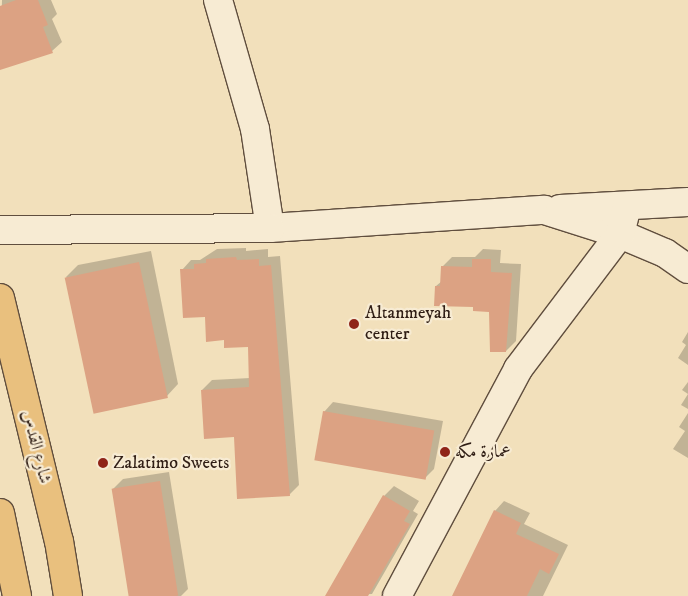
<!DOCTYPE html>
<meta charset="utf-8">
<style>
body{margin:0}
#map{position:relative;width:688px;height:596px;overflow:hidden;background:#f2e0bb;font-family:"IM FELL DW Pica",Amiri,serif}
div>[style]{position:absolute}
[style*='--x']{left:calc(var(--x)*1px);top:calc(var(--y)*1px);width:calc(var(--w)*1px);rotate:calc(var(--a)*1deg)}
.shadow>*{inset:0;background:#0003}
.building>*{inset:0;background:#dca283;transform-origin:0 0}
.roads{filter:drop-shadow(1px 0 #604e3e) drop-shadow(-1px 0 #604e3e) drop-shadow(0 1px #604e3e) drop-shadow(0 -1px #604e3e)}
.minor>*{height:28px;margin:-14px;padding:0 14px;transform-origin:14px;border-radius:14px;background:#f7ebd3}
.major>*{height:28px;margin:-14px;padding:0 14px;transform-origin:14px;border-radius:14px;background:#e9c07e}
.dots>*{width:14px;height:14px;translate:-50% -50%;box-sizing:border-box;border:2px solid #f7ebd3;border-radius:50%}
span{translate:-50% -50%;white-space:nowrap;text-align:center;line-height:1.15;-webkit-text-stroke:4.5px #f7ebd3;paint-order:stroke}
.poi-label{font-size:18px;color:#2f1d14}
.left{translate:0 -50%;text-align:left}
.street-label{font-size:18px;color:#2f1d14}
</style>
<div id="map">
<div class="shadow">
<i style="clip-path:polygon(2px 0,51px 0,57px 14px,52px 19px,62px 42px,52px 51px,0 68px)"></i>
<i style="clip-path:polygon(246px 248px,246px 251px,268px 249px,268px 257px,280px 256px,299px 485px,289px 495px,235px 436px,202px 390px,212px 380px,250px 378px,249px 345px,225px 339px,206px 316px,182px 270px,191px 260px,200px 260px,217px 249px)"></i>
<i style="clip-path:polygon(483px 249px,501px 250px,500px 263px,521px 264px,516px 341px,506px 351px,490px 311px,436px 286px,442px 281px,442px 267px,452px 257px,475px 257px)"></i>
<i style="clip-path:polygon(151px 251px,178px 384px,166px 397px,66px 277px,78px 265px)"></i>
<i style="clip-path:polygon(688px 332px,688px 365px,678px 358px,686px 345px,682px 342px)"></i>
<i style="clip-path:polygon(688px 382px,688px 394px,682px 390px)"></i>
<i style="clip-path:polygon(688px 394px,688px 409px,681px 405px)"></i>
<i style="clip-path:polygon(333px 402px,443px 421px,434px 469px,425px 478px,324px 412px)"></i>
<i style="clip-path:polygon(688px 413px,688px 458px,673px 449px,685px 431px,679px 427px)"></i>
<i style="clip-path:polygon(169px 472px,188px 589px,181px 596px,130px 596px,113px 489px,123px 479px)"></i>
<i style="clip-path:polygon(394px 486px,419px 501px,413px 511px,418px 514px,372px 594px,326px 596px,384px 496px)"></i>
<i style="clip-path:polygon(504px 501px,530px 513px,524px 524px,568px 545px,543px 596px,454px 596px,495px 511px)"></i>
</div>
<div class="building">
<i style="clip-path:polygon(16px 0,38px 0,48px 25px,43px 27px,53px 53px,0 70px,0 6px)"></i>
<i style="clip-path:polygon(236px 257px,237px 260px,259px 259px,259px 266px,271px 265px,290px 496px,237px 499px,234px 437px,204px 439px,201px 390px,249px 387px,248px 347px,224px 348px,224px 340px,206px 342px,205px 317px,183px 318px,180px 269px,194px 269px,194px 264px,206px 263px,206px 259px)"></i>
<i style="clip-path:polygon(472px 259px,491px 259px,491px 272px,512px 273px,506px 352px,490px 352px,489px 312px,473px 311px,473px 307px,434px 306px,435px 286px,440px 286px,441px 266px,472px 267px)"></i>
<i style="left:139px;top:262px;width:139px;height:76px;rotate:78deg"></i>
<i style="left:323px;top:411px;width:113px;height:50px;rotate:10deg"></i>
<i style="left:160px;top:481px;width:116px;height:49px;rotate:81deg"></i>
<i style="clip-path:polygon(383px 495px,410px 511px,404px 521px,410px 524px,368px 596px,325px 596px)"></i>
<i style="clip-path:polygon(494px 510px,521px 523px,516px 534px,559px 554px,549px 574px,540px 569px,527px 596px,452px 596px)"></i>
</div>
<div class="roads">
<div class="minor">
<i style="--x:218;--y:0;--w:134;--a:74"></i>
<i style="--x:255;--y:129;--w:100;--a:81.4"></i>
<i style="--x:270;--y:228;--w:275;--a:-3.8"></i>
<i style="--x:544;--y:210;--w:80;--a:17.5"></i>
<i style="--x:620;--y:234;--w:49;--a:22.9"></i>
<i style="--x:665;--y:253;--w:28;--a:35"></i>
<i style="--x:560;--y:209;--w:128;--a:-3.1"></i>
<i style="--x:0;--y:230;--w:270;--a:-0.4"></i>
<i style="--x:397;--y:596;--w:257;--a:-61.9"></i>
<i style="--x:518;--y:369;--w:169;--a:-52.9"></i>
<i style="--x:620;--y:234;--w:29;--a:-76"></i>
</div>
<div class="major">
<i style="--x:0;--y:298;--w:250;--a:76.4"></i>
<i style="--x:59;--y:541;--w:56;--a:80.7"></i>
<i style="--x:0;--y:513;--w:85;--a:78.4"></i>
</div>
</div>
<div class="dots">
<i style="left:354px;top:324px;background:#8f2418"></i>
<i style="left:445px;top:452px;background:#8f2418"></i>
<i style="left:103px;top:463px;background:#8f2418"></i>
</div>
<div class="poi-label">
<span class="left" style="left:365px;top:324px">Altanmeyah<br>center</span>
<span class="left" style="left:455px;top:452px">عمارة مكه</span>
<span class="left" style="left:113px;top:463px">Zalatimo Sweets</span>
</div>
<div class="street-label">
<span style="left:36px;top:447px;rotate:76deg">شارع القدس</span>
</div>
</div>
